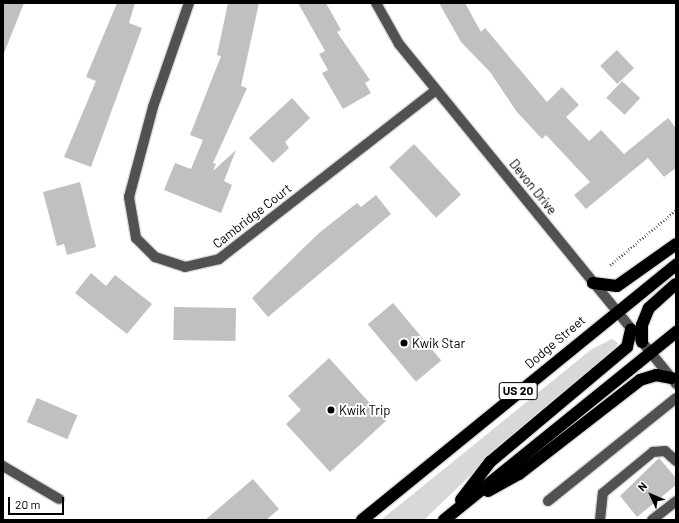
<!DOCTYPE html>
<style>
body{margin:0}
#map{position:relative;width:679px;height:523px;overflow:hidden;background:#fff;font-family:Barlow,sans-serif}
div>[style]{position:absolute}
.green>*{inset:0;background:#d8d8d8}
.building>*{inset:0;background:#c0c0c0;transform-origin:0 0}
.path>*{height:2.5px;margin-top:-1.25px;transform-origin:0;background:repeating-linear-gradient(90deg,#737373 0 1px,transparent 0 3px)}
.roads{filter:drop-shadow(1px 0 #dbdbdb) drop-shadow(-1px 0 #dbdbdb) drop-shadow(0 1px #dbdbdb) drop-shadow(0 -1px #dbdbdb)}
.minor>*{height:10px;margin:-5px;padding:0 5px;transform-origin:5px;border-radius:5px;background:#515151}
.highway>*{height:12px;margin:-6px;padding:0 6px;transform-origin:6px;border-radius:6px;background:#000}
.dots>*{width:11px;height:11px;translate:-50% -50%;box-sizing:border-box;border:2px solid #fff;border-radius:50%}
span{translate:-50% -50%;white-space:nowrap;text-align:center;line-height:1.15;-webkit-text-stroke:4px #fff;paint-order:stroke}
.shield-label span{padding:1px 3px;background:#fff;border:1px solid;border-radius:3px;-webkit-text-stroke-width:0}
.shield-label{font-size:12px;color:#000;font-weight:700}
.street-label{font-size:13px;color:#000}
.poi-label{font-size:13px;color:#000}
.left{translate:0 -50%;text-align:left}
.frame{position:absolute;inset:0;border:4px solid #000;pointer-events:none}
.north{position:absolute;left:631px;top:475px;width:40px;height:40px;-webkit-text-stroke:3px #fff;paint-order:stroke;rotate:314deg;font-size:11px;font-weight:700;line-height:16px;text-align:center;color:#000}
.north::after{content:'';display:block;margin:auto;width:14px;height:18px;background:#000;clip-path:polygon(50% 0,100% 100%,50% 72%,0 100%)}
.scale{position:absolute;left:8px;top:497px;width:56px;height:18px;box-sizing:border-box;border:2px solid #000;border-top:0;padding-left:5px;font-size:12px;line-height:14px;white-space:nowrap;color:#000;-webkit-text-stroke:3px #fff;paint-order:stroke}
</style>
<div id="map">
<div class="green">
<i style="clip-path:polygon(612px 339px,618px 343px,613px 352px,510px 437px,424px 520px,381px 520px,592px 349px)"></i>
</div>
<div class="building">
<i style="clip-path:polygon(3px 3px,24px 3px,4px 53px,3px 53px)"></i>
<i style="clip-path:polygon(117px 3px,135px 3px,129px 23px,142px 28px,91px 167px,64px 157px,96px 81px,86px 77px)"></i>
<i style="clip-path:polygon(228px 3px,259px 3px,241px 86px,247px 88px,213px 163px,216px 164px,213px 171px,236px 150px,224px 181px,232px 185px,221px 213px,164px 190px,175px 163px,191px 169px,203px 140px,190px 135px,221px 56px,217px 55px)"></i>
<i style="clip-path:polygon(298px 3px,326px 3px,341px 30px,337px 32px,370px 80px,365px 83px,371px 93px,343px 109px,322px 73px,328px 70px,319px 54px,325px 51px)"></i>
<i style="clip-path:polygon(439px 3px,465px 3px,481px 32px,485px 28px,547px 102px,562px 87px,579px 105px,566px 117px,589px 141px,601px 130px,624px 154px,668px 118px,676px 128px,676px 168px,664px 177px,648px 158px,586px 209px,574px 195px,590px 182px,546px 135px,542px 139px,517px 112px,490px 72px,461px 42px)"></i>
<i style="left:617px;top:50px;width:25px;height:23px;rotate:47deg"></i>
<i style="left:622px;top:81px;width:25px;height:23px;rotate:43deg"></i>
<i style="clip-path:polygon(292px 98px,310px 118px,285px 142px,289px 148px,273px 163px,249px 138px)"></i>
<i style="left:414px;top:144px;width:69px;height:34px;rotate:47deg"></i>
<i style="clip-path:polygon(80px 182px,96px 247px,67px 255px,64px 244px,57px 246px,43px 192px)"></i>
<i style="clip-path:polygon(376px 195px,391px 214px,268px 317px,252px 298px,319px 233px,357px 203px,361px 207px)"></i>
<i style="clip-path:polygon(91px 273px,106px 286px,115px 275px,152px 304px,127px 334px,75px 293px)"></i>
<i style="left:393px;top:303px;width:75px;height:33px;rotate:50deg"></i>
<i style="left:174px;top:307px;width:62px;height:33px;rotate:1deg"></i>
<i style="clip-path:polygon(329px 358px,386px 421px,330px 472px,286px 424px,301px 410px,288px 396px)"></i>
<i style="left:37px;top:398px;width:44px;height:26px;rotate:23deg"></i>
<i style="clip-path:polygon(659px 458px,676px 478px,676px 485px,637px 517px,620px 496px)"></i>
<i style="clip-path:polygon(253px 479px,279px 509px,266px 520px,205px 520px)"></i>
</div>
<div class="path">
<i style="left:610px;top:265px;width:86px;rotate:-39.8deg"></i>
</div>
<div class="roads">
<div class="minor">
<i style="left:189px;top:3px;width:110px;rotate:109.1deg"></i>
<i style="left:153px;top:107px;width:93px;rotate:104.9deg"></i>
<i style="left:129px;top:197px;width:42px;rotate:80.3deg"></i>
<i style="left:136px;top:238px;width:27px;rotate:45deg"></i>
<i style="left:155px;top:257px;width:32px;rotate:18deg"></i>
<i style="left:185px;top:267px;width:35px;rotate:-13deg"></i>
<i style="left:219px;top:259px;width:275px;rotate:-37.9deg"></i>
<i style="left:376px;top:3px;width:47px;rotate:60.7deg"></i>
<i style="left:399px;top:44px;width:439px;rotate:50.8deg"></i>
<i style="left:3px;top:466px;width:65px;rotate:30.5deg"></i>
<i style="left:548px;top:501px;width:164px;rotate:-38.8deg"></i>
<i style="left:600px;top:520px;width:27px;rotate:-84deg"></i>
<i style="left:603px;top:493px;width:65px;rotate:-39.4deg"></i>
<i style="left:653px;top:452px;width:12px;rotate:-5deg"></i>
<i style="left:665px;top:451px;width:15px;rotate:42deg"></i>
<i style="left:652px;top:520px;width:31px;rotate:-38deg"></i>
</div>
<div class="highway">
<i style="left:593px;top:283px;width:24px;rotate:7deg"></i>
<i style="left:617px;top:286px;width:72px;rotate:-35.4deg"></i>
<i style="left:642px;top:342px;width:17px;rotate:-90deg"></i>
<i style="left:642px;top:325px;width:18px;rotate:-68deg"></i>
<i style="left:649px;top:308px;width:36px;rotate:-42deg"></i>
<i style="left:488px;top:491px;width:35px;rotate:-29deg"></i>
<i style="left:519px;top:474px;width:153px;rotate:-37.8deg"></i>
<i style="left:640px;top:380px;width:17px;rotate:-17deg"></i>
<i style="left:656px;top:375px;width:16px;rotate:11deg"></i>
<i style="left:461px;top:500px;width:48px;rotate:-52.7deg"></i>
<i style="left:490px;top:462px;width:179px;rotate:-40deg"></i>
<i style="left:627px;top:347px;width:18px;rotate:-77deg"></i>
<i style="left:362px;top:520px;width:405px;rotate:-39.1deg"></i>
<i style="left:444px;top:520px;width:299px;rotate:-39deg"></i>
</div>
</div>
<div class="dots">
<i style="left:404px;top:343px;background:#000"></i>
<i style="left:331px;top:410px;background:#000"></i>
</div>
<div class="shield-label">
<span style="left:518px;top:391px">US 20</span>
</div>
<div class="street-label">
<span style="left:533px;top:187px;rotate:51deg">Devon Drive</span>
<span style="left:252px;top:216px;rotate:-38deg">Cambridge Court</span>
<span style="left:555px;top:342px;rotate:-40deg">Dodge Street</span>
</div>
<div class="poi-label">
<span class="left" style="left:412px;top:343px">Kwik Star</span>
<span class="left" style="left:339px;top:410px">Kwik Trip</span>
</div>
<div class="frame"></div>
<div class="north">N</div>
<div class="scale">20 m</div>
</div>
